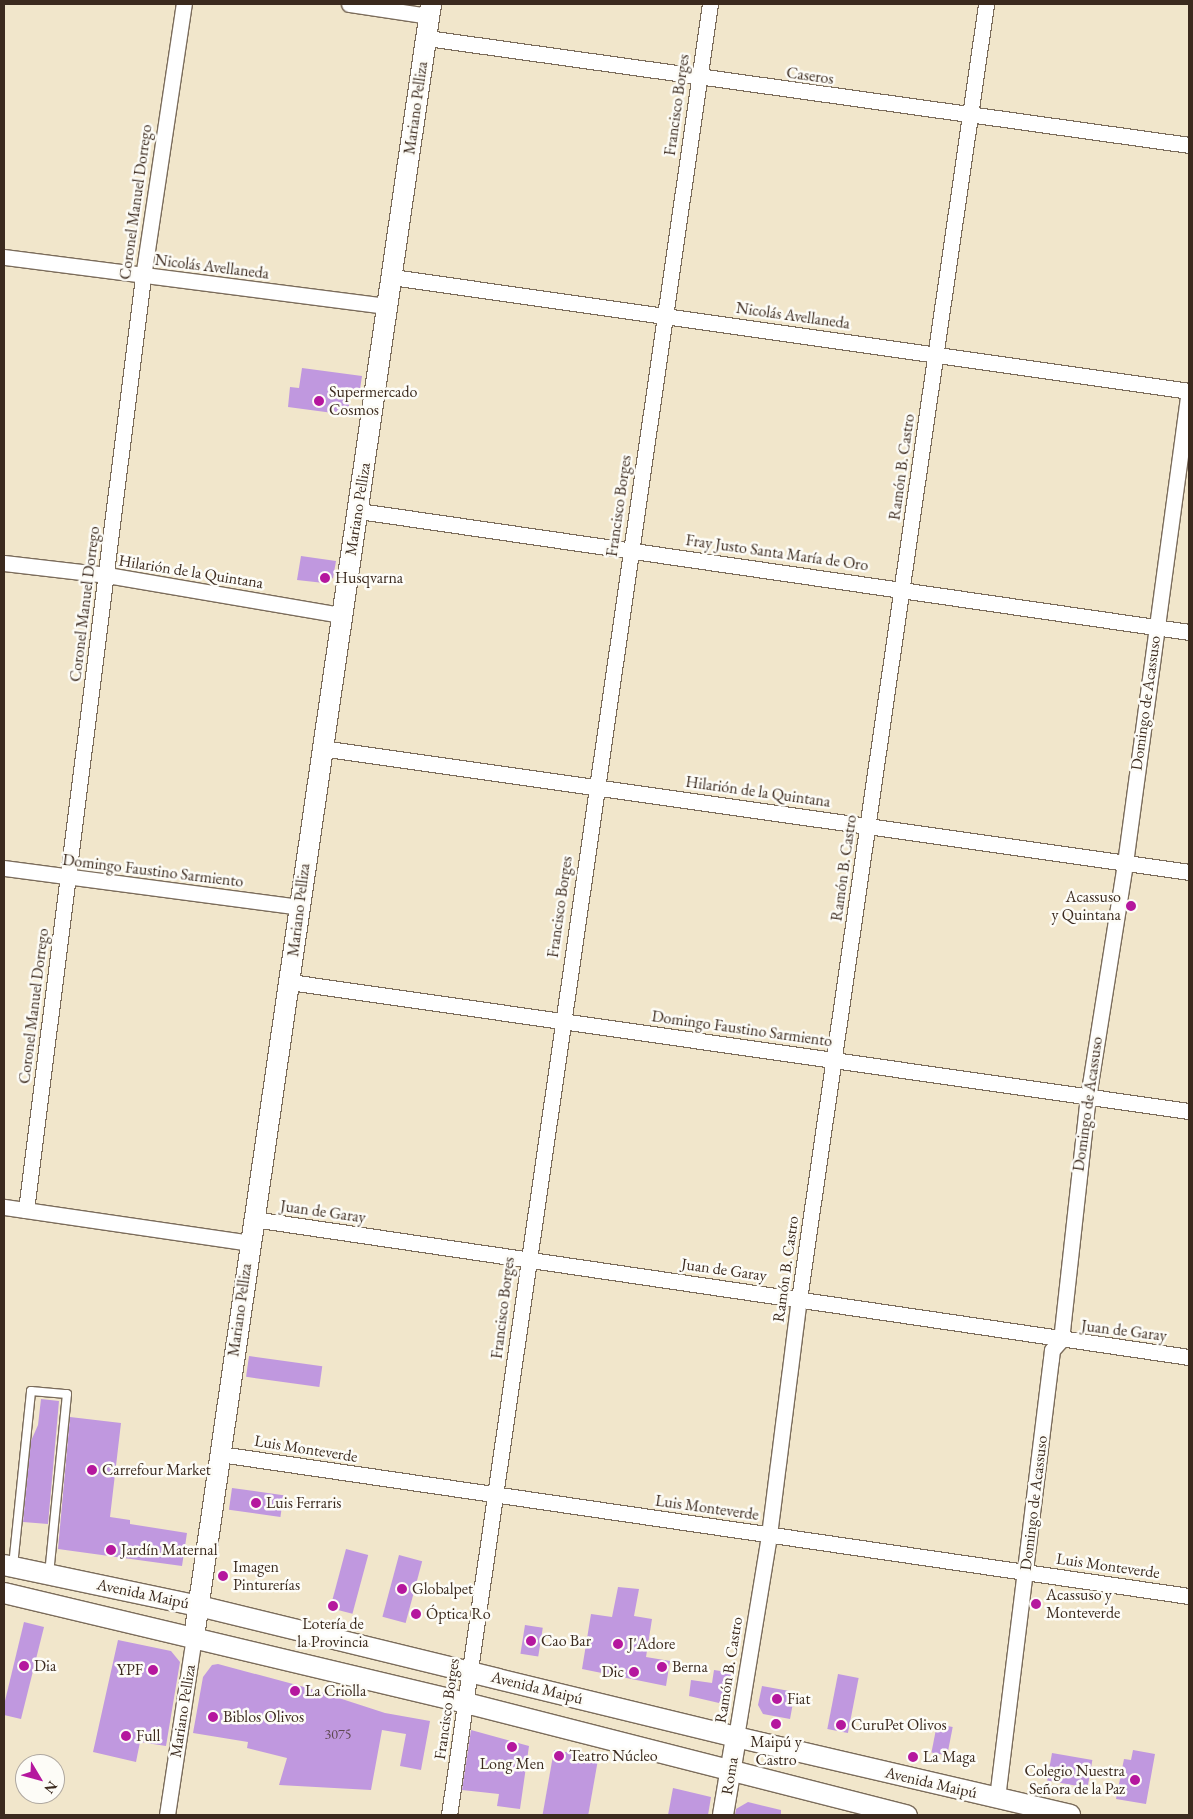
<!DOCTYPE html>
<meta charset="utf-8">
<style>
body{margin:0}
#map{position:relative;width:1193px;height:1819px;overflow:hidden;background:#f1e6cb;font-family:"EB Garamond",serif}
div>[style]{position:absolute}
.building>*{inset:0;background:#c098df;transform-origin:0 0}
.roads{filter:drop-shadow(1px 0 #7b6c5b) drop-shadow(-1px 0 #7b6c5b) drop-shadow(0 1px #7b6c5b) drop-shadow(0 -1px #7b6c5b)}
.lane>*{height:8px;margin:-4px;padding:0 4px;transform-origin:4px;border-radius:4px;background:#fff}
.street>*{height:15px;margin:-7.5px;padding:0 7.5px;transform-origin:7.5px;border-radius:7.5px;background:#fff}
.secondary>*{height:20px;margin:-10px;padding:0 10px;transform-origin:10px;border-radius:10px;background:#fff}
.dots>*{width:14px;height:14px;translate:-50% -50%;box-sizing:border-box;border:2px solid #fdfcf7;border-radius:50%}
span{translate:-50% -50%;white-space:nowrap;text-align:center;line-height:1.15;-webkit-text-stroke:5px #fdfcf7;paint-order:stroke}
.number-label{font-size:14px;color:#5c464e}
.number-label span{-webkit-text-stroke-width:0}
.street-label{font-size:16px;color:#3b2a1e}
.poi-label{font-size:16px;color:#3b2a1e}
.left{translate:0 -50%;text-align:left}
.right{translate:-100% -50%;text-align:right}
.frame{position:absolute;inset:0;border:5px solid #3b2a1e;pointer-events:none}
.north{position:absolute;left:15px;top:1754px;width:50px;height:50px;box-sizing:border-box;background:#fdfcf7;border:1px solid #afa8a0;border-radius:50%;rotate:127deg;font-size:14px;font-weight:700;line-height:20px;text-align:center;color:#3b2a1e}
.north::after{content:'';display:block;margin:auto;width:18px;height:22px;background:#b5179e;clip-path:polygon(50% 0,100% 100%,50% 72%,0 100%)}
</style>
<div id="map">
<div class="building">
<i style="clip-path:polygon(302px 368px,362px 376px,359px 396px,350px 395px,348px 415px,288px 407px,290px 387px,299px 388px)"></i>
<i style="clip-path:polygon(301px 556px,336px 561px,333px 578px,324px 583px,297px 580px)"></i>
<i style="left:249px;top:1356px;width:74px;height:21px;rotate:8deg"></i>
<i style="clip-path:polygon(41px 1399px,59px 1401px,48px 1524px,23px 1522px,31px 1441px,38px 1425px)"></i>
<i style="clip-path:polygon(70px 1417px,121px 1423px,110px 1517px,130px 1520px,130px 1524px,187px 1533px,182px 1566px,58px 1549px)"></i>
<i style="left:232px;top:1488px;width:52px;height:22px;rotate:8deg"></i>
<i style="left:346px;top:1549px;width:23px;height:61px;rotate:15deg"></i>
<i style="left:399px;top:1555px;width:24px;height:64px;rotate:15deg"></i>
<i style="clip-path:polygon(618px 1587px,639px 1589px,634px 1616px,652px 1619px,646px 1657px,670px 1661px,666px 1686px,582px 1669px,591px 1614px,612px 1617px)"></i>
<i style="clip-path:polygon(24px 1622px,44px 1627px,21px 1719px,4px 1715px,4px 1705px)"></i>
<i style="left:525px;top:1625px;width:18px;height:29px;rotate:9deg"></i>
<i style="clip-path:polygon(118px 1640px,171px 1651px,180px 1662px,166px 1746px,140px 1742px,136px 1762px,93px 1752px)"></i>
<i style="clip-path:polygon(218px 1664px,308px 1688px,385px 1713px,430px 1721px,421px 1770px,400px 1766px,406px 1734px,382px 1730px,371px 1790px,279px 1785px,287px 1758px,247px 1748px,248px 1742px,193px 1733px,203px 1677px,212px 1665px)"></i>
<i style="clip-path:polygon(714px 1670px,733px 1673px,728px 1697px,719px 1703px,689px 1696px,691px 1680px,712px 1683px)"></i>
<i style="left:838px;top:1674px;width:21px;height:56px;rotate:11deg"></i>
<i style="clip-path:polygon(762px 1686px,795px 1692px,790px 1719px,763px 1714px,758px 1705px)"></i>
<i style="left:937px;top:1724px;width:16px;height:29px;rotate:11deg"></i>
<i style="clip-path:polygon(471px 1730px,529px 1746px,520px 1809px,497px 1806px,499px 1794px,462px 1790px)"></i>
<i style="left:554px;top:1750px;width:45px;height:66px;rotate:10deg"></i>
<i style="clip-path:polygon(1133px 1750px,1155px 1754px,1146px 1804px,1116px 1799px,1124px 1759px,1131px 1760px)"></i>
<i style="left:1052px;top:1753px;width:41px;height:28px;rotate:10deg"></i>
<i style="clip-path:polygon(673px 1788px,711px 1797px,708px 1815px,668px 1815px)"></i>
<i style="clip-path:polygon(748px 1802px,781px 1810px,781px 1815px,735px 1815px,736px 1809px)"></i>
</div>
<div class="roads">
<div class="lane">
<i style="left:13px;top:1566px;width:176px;rotate:-84.1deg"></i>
<i style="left:31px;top:1391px;width:36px;rotate:5deg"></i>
<i style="left:67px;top:1394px;width:181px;rotate:95.7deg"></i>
</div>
<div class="street">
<i style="left:349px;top:4px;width:81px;rotate:8.5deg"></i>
<i style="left:427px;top:38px;width:769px;rotate:7.99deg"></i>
<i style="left:4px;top:257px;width:386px;rotate:7.3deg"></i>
<i style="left:392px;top:277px;width:805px;rotate:8.14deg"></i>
<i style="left:359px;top:511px;width:839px;rotate:8.29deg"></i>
<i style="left:4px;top:563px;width:104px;rotate:6.6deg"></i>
<i style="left:107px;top:575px;width:238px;rotate:9.7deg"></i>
<i style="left:321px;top:748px;width:877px;rotate:8.13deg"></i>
<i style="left:4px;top:868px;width:298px;rotate:7.5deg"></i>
<i style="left:290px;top:982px;width:908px;rotate:8.17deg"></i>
<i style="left:4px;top:1207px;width:249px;rotate:8.3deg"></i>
<i style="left:26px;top:1210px;width:940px;rotate:-82.85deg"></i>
<i style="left:143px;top:277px;width:276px;rotate:-81.5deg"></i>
<i style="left:253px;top:1219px;width:946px;rotate:8.39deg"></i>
<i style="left:220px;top:1454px;width:979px;rotate:8.34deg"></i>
<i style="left:736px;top:1737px;width:205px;rotate:-80.7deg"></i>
<i style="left:769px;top:1535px;width:238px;rotate:-82.8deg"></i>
<i style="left:799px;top:1299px;width:1308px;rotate:-81.78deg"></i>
<i style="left:997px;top:1798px;width:442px;rotate:-83deg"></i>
<i style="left:1051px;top:1359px;width:9px;rotate:-84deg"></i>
<i style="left:1052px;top:1350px;width:13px;rotate:-48deg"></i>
<i style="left:1061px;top:1340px;width:244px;rotate:-83.7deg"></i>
<i style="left:1088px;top:1097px;width:237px;rotate:-81deg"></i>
<i style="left:1125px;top:863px;width:475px;rotate:-82.3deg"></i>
<i style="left:167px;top:1815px;width:180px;rotate:-81.4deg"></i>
<i style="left:449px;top:1815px;width:1830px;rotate:-81.8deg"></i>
</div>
<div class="secondary">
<i style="left:4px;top:1565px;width:199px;rotate:11.9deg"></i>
<i style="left:199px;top:1606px;width:553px;rotate:13.71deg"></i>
<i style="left:736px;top:1737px;width:343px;rotate:13.1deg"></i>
<i style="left:4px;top:1593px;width:475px;rotate:13.4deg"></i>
<i style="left:466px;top:1703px;width:455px;rotate:14.3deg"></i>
<i style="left:194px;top:1637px;width:1650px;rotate:-81.74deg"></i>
<i style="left:723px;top:1815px;width:79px;rotate:-80.5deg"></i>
</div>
</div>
<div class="dots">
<i style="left:319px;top:401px;background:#b5179e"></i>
<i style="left:325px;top:578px;background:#b5179e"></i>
<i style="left:1131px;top:906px;background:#b5179e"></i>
<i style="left:92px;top:1470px;background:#b5179e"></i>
<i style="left:256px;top:1503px;background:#b5179e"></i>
<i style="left:111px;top:1550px;background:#b5179e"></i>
<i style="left:223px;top:1576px;background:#b5179e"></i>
<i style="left:402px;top:1589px;background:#b5179e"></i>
<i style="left:1036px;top:1604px;background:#b5179e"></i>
<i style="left:333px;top:1606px;background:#b5179e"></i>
<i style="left:416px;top:1614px;background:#b5179e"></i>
<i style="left:531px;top:1641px;background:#b5179e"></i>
<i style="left:618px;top:1644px;background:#b5179e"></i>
<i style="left:24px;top:1666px;background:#b5179e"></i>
<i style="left:662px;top:1667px;background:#b5179e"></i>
<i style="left:153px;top:1670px;background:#b5179e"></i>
<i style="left:634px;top:1672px;background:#b5179e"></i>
<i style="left:295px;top:1691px;background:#b5179e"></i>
<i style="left:777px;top:1699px;background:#b5179e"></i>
<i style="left:213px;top:1717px;background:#b5179e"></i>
<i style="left:776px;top:1724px;background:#b5179e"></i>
<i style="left:841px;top:1725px;background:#b5179e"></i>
<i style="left:126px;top:1736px;background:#b5179e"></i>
<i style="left:512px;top:1747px;background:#b5179e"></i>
<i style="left:559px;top:1756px;background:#b5179e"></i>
<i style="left:913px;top:1757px;background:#b5179e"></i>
<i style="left:1135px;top:1780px;background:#b5179e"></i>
</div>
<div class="number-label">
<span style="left:338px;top:1734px">3075</span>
</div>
<div class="street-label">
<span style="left:810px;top:76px;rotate:8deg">Caseros</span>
<span style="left:677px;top:105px;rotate:-82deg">Francisco Borges</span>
<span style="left:416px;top:108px;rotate:-82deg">Mariano Pelliza</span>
<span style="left:136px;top:202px;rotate:-82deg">Coronel Manuel Dorrego</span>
<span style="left:212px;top:267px;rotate:7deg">Nicolás Avellaneda</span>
<span style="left:793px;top:316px;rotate:8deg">Nicolás Avellaneda</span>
<span style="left:902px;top:467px;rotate:-82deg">Ramón B. Castro</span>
<span style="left:619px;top:506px;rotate:-82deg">Francisco Borges</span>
<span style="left:358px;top:509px;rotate:-81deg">Mariano Pelliza</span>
<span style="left:777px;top:553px;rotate:8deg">Fray Justo Santa María de Oro</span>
<span style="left:191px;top:572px;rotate:9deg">Hilarión de la Quintana</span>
<span style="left:85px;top:604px;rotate:-83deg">Coronel Manuel Dorrego</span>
<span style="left:1146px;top:703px;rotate:-82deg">Domingo de Acassuso</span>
<span style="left:758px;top:792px;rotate:8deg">Hilarión de la Quintana</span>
<span style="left:844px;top:868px;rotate:-82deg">Ramón B. Castro</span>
<span style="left:153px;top:871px;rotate:7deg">Domingo Faustino Sarmiento</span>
<span style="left:560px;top:907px;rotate:-82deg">Francisco Borges</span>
<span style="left:299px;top:910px;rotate:-83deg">Mariano Pelliza</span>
<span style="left:34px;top:1006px;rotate:-83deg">Coronel Manuel Dorrego</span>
<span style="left:742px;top:1029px;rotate:8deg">Domingo Faustino Sarmiento</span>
<span style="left:1088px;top:1104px;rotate:-82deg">Domingo de Acassuso</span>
<span style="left:323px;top:1212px;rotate:8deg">Juan de Garay</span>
<span style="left:786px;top:1269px;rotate:-82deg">Ramón B. Castro</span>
<span style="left:724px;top:1270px;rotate:8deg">Juan de Garay</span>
<span style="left:503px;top:1308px;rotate:-83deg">Francisco Borges</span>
<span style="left:240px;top:1310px;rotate:-82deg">Mariano Pelliza</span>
<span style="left:1124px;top:1331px;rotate:7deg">Juan de Garay</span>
<span style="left:306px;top:1449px;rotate:9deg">Luis Monteverde</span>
<span style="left:1034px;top:1503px;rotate:-83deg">Domingo de Acassuso</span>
<span style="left:707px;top:1508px;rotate:8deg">Luis Monteverde</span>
<span style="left:1108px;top:1566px;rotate:8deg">Luis Monteverde</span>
<span style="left:143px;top:1594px;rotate:12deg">Avenida Maipú</span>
<span style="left:729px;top:1670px;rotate:-81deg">Ramón B. Castro</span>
<span style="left:537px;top:1688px;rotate:14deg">Avenida Maipú</span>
<span style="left:447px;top:1709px;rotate:-82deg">Francisco Borges</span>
<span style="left:183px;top:1711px;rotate:-81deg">Mariano Pelliza</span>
<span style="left:730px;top:1776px;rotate:-81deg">Roma</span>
<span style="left:931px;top:1783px;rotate:13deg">Avenida Maipú</span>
</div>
<div class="poi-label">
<span class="left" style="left:329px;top:401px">Supermercado<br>Cosmos</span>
<span class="left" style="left:335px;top:578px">Husqvarna</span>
<span class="right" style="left:1121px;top:906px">Acassuso<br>y Quintana</span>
<span class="left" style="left:102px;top:1470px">Carrefour Market</span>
<span class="left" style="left:266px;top:1503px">Luis Ferraris</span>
<span class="left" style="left:121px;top:1550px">Jardín Maternal</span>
<span class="left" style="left:233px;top:1576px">Imagen<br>Pinturerías</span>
<span class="left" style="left:412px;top:1589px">Globalpet</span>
<span class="left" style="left:1046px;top:1604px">Acassuso y<br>Monteverde</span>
<span class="left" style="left:426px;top:1614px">Óptica Ro</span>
<span style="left:333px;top:1633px">Lotería de<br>la Provincia</span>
<span class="left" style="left:541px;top:1641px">Cao Bar</span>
<span class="left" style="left:628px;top:1644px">J'Adore</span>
<span class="left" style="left:34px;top:1666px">Dia</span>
<span class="left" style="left:672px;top:1667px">Berna</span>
<span class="right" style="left:143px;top:1670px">YPF</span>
<span class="right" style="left:624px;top:1672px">Dic</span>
<span class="left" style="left:305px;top:1691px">La Criolla</span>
<span class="left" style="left:787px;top:1699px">Fiat</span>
<span class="left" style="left:223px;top:1717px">Biblos Olivos</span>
<span class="left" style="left:851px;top:1725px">CuruPet Olivos</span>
<span class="left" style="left:136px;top:1736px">Full</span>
<span style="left:776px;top:1751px">Maipú y<br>Castro</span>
<span class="left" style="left:569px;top:1756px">Teatro Núcleo</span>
<span class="left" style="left:923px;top:1757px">La Maga</span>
<span style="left:512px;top:1764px">Long Men</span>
<span class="right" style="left:1125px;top:1780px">Colegio Nuestra<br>Señora de la Paz</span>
</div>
<div class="frame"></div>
<div class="north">N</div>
</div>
